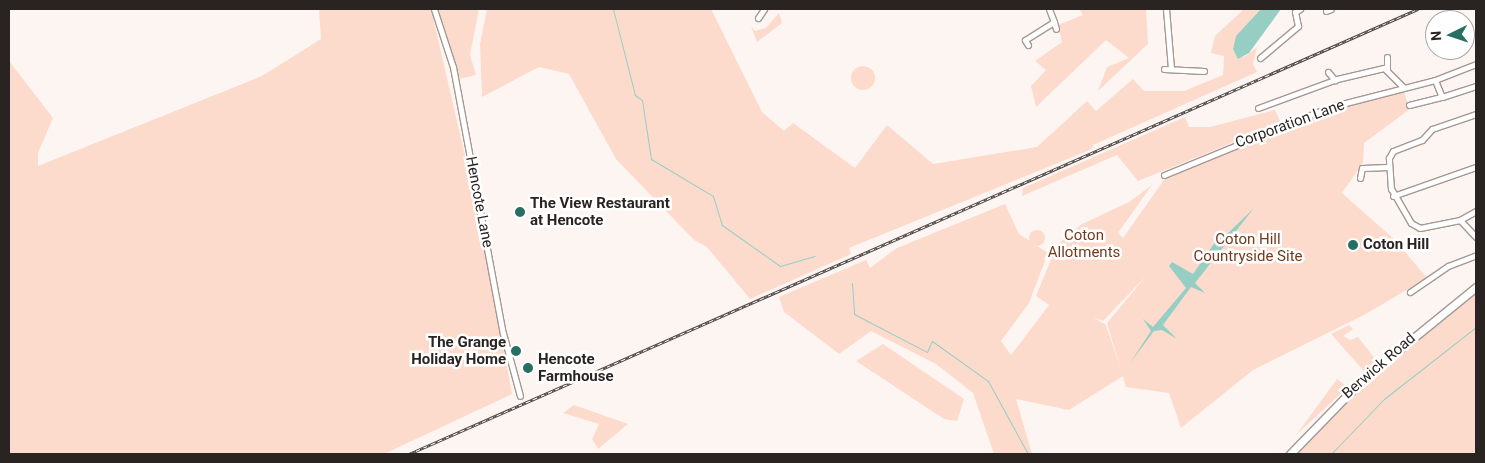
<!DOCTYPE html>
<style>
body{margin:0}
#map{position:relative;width:1485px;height:463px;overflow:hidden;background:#fdf5f2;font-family:Roboto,sans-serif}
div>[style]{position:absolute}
.green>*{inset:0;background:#fcdbcc}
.round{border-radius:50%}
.water>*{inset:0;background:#96cec4}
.stream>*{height:1px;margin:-0.5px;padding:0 0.5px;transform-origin:0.5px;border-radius:0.5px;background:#96cec4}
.roads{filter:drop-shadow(1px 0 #a59893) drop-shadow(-1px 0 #a59893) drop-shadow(0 1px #a59893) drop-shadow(0 -1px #a59893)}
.minor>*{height:5px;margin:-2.5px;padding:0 2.5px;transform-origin:2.5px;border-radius:2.5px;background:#fff}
.secondary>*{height:7px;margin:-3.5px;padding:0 3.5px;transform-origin:3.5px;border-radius:3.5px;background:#fff}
.rail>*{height:3px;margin-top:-1.5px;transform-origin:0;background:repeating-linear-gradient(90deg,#fff 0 4px,#494341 0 8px);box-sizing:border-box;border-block:1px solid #494341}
.dots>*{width:14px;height:14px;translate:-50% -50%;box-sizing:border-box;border:2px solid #fff;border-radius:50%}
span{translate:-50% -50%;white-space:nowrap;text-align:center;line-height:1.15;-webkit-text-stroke:5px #fff;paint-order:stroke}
.street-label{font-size:15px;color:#292422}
.poi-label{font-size:15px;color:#292422;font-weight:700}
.left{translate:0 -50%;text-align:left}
.right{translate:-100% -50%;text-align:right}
.park-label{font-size:15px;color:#733a1d}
.frame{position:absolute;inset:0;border:10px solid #292422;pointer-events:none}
.north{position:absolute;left:1425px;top:10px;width:50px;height:50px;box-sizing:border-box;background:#fff;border:1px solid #a9a7a7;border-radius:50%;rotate:266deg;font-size:14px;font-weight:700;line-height:20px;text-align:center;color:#292422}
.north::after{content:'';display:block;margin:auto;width:18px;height:22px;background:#276e63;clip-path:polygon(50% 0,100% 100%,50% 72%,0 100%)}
</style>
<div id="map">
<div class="green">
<i style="clip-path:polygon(319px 9px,431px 9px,478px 212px,512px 394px,384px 454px,9px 454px,9px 61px,53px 118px,38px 153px,38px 166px,262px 76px,321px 39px)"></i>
<i style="clip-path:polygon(437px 9px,479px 9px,470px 55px,476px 75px,459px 79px)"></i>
<i style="clip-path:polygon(487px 9px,711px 9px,762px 112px,784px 131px,793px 123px,855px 168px,887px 125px,933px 164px,1037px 147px,1087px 101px,1096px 111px,1133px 79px,1144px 91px,1184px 91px,1223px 75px,1224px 56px,1211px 53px,1215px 36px,1244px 9px,1261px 9px,1243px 58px,1257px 47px,1253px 64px,1257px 72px,1093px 145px,1092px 149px,849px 248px,851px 254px,750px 299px,707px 247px,694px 240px,616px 159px,569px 74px,539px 67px,482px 97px,480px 44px)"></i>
<i style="clip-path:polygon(1079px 9px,1146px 9px,1148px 44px,1098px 91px,1107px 67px,1129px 58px,1106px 40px,1036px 107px,1031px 86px,1046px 70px,1035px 61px,1062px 42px,1058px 25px,1083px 15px)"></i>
<i style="clip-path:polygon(779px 13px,782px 23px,757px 42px,751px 26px,755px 31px,766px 28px)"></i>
<i class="round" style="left:851px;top:66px;width:24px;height:24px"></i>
<i style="clip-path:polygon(1403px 90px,1410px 109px,1364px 143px,1363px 163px,1342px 193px,1395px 240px,1427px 278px,1364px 315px,1253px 370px,1181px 428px,1169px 393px,1126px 387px,1107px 323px,1146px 276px,1103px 321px,1093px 317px,1106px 325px,1123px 376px,1069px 410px,1016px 399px,1032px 454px,994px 454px,973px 393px,936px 364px,871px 331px,839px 354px,784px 312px,779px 297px,866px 260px,870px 268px,897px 248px,1005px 204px,1019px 234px,1048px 253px,1029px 303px,1001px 341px,1011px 355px,1049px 305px,1036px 296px,1057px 245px,1082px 224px,1129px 202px,1152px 185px,1118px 233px,1123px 238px,1166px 177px,1330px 109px)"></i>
<i style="clip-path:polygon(1275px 110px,1281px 123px,1138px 181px,1117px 155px,1022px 196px,1023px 188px,1185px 117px,1189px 127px,1210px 127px)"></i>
<i class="round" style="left:1029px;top:230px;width:16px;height:16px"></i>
<i style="clip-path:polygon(1476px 291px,1476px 454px,1292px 454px,1318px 425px,1371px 382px,1432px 323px)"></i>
<i style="clip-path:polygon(1349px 325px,1353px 329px,1343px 336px,1350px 340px,1358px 337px,1376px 360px,1364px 371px,1331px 334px)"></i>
<i style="clip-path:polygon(883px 344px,964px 399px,957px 421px,944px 419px,856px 361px)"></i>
<i style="clip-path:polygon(1337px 379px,1348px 387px,1297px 434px)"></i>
<i style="clip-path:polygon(574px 405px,628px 424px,598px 449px,592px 439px,599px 424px,563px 413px)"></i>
</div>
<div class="water">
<i style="clip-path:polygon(1261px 9px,1281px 9px,1249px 53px,1238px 59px,1233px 49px,1236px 36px)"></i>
<i style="clip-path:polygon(1254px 208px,1195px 283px,1205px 293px,1191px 287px,1163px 325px,1177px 339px,1162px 330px,1154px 331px,1130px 363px,1151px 331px,1143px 319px,1153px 327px,1186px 288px,1169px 266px,1172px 262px,1193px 274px,1220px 235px,1225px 236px)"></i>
</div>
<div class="stream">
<i style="left:613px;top:9px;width:89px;rotate:75.7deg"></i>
<i style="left:635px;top:95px;width:9px;rotate:36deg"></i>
<i style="left:642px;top:100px;width:60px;rotate:81.3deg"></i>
<i style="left:651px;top:159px;width:72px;rotate:30.8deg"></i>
<i style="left:713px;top:196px;width:30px;rotate:73deg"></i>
<i style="left:722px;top:225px;width:71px;rotate:35.3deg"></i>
<i style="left:780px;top:266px;width:36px;rotate:-16deg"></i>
<i style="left:852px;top:283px;width:31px;rotate:86deg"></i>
<i style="left:854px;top:314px;width:82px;rotate:27.5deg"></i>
<i style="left:927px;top:352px;width:12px;rotate:-66deg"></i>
<i style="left:932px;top:341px;width:69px;rotate:35.5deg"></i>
<i style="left:988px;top:381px;width:83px;rotate:61.3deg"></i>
<i style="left:1331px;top:454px;width:76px;rotate:-46.1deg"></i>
<i style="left:1384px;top:399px;width:117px;rotate:-38deg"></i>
</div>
<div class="roads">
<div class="minor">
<i style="left:434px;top:9px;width:61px;rotate:71.9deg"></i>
<i style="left:453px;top:67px;width:271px;rotate:79.4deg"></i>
<i style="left:503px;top:333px;width:65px;rotate:74.9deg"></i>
<i style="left:1166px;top:9px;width:60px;rotate:85.2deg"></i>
<i style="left:1326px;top:11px;width:5px;rotate:-22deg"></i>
<i style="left:758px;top:18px;width:11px;rotate:-56deg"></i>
<i style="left:1054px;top:22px;width:7px;rotate:74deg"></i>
<i style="left:1028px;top:45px;width:6px;rotate:-121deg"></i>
<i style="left:1025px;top:40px;width:34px;rotate:-32deg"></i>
<i style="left:1054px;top:22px;width:14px;rotate:-111deg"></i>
<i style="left:1387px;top:57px;width:12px;rotate:90deg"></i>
<i style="left:1260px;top:58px;width:50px;rotate:-40.1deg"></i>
<i style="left:1298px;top:26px;width:14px;rotate:-102deg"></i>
<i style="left:1295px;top:12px;width:6px;rotate:-31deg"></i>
<i style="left:1164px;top:69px;width:40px;rotate:2.9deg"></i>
<i style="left:1328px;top:72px;width:11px;rotate:49deg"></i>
<i style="left:1435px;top:80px;width:18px;rotate:68deg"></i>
<i style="left:1442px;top:97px;width:36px;rotate:-18deg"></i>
<i style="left:1409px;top:105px;width:32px;rotate:-14deg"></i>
<i style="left:1258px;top:108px;width:84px;rotate:-20.2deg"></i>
<i style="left:1337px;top:79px;width:48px;rotate:-13.2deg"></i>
<i style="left:1384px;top:68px;width:27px;rotate:45deg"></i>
<i style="left:1164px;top:175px;width:179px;rotate:-22.3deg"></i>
<i style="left:1330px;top:107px;width:108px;rotate:-14.4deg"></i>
<i style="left:1435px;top:80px;width:44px;rotate:-21.3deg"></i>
<i style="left:1360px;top:178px;width:10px;rotate:-79deg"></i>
<i style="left:1362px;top:168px;width:26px;rotate:-2deg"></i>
<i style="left:1393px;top:196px;width:88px;rotate:-19.3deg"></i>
<i style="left:1476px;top:211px;width:18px;rotate:151deg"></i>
<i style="left:1460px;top:220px;width:23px;rotate:47deg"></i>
<i style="left:1460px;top:220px;width:41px;rotate:168.7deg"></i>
<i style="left:1420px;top:228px;width:10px;rotate:-151deg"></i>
<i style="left:1411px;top:223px;width:39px;rotate:-120deg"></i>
<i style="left:1391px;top:189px;width:31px;rotate:-94deg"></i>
<i style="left:1389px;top:158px;width:8px;rotate:-60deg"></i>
<i style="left:1393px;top:151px;width:31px;rotate:-21deg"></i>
<i style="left:1422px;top:140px;width:15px;rotate:-48deg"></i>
<i style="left:1432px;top:129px;width:46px;rotate:-18.8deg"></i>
<i style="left:1410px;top:292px;width:46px;rotate:-34.4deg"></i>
<i style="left:1448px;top:266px;width:30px;rotate:-21deg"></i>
</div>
<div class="secondary">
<i style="left:1290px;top:454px;width:106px;rotate:-45.8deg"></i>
<i style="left:1364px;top:378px;width:144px;rotate:-39.1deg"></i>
</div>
</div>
<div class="rail">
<i style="left:409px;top:454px;width:1103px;rotate:-23.8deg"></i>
</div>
<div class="dots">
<i style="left:520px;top:212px;background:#276e63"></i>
<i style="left:1353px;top:245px;background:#276e63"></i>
<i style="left:516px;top:351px;background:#276e63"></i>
<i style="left:528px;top:368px;background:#276e63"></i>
</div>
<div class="street-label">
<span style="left:1290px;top:124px;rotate:-20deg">Corporation Lane</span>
<span style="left:479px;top:202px;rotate:79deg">Hencote Lane</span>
<span style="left:1379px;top:366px;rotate:-41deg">Berwick Road</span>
</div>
<div class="poi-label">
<span class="left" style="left:530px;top:212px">The View Restaurant<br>at Hencote</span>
<span class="left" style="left:1363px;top:245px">Coton Hill</span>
<span class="right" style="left:506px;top:351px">The Grange<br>Holiday Home</span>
<span class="left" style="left:538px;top:368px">Hencote<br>Farmhouse</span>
</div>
<div class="park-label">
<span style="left:1084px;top:244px">Coton<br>Allotments</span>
<span style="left:1248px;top:248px">Coton Hill<br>Countryside Site</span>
</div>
<div class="frame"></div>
<div class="north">N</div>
</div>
